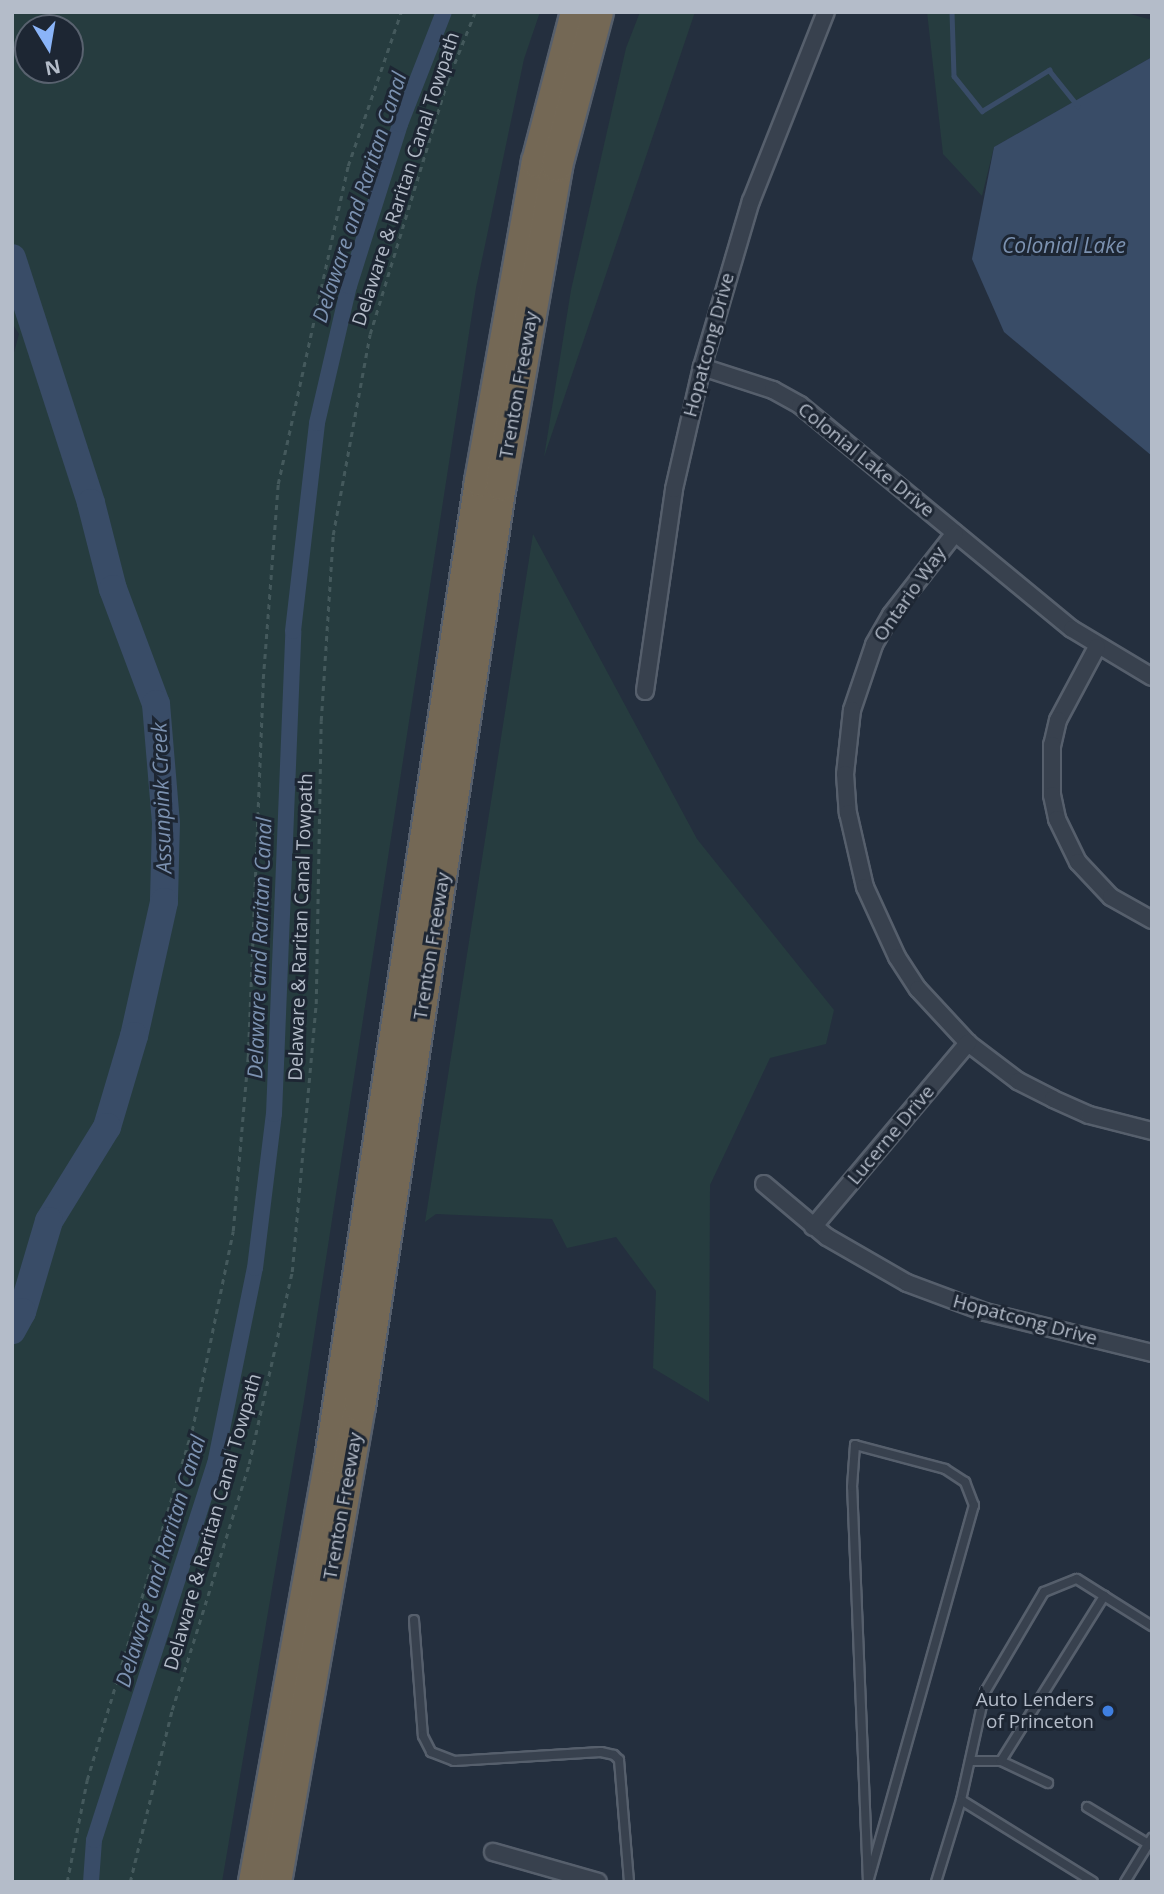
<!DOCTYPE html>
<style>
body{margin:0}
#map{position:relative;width:1164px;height:1894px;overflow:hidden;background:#242f3e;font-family:"Open Sans",sans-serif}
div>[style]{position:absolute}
.green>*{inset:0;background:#263c3f}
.water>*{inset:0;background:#394c67}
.stream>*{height:4.5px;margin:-2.25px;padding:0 2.25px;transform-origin:2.25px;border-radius:2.25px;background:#394c67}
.canal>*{height:16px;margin:-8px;padding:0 8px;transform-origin:8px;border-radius:8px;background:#394c67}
.river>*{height:28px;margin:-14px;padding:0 14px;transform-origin:14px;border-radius:14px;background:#394c67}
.path>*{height:2.5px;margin-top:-1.25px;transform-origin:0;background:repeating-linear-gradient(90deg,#44595c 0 5px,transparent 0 10px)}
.roads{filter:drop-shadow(2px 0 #565f6c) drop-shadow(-2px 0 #565f6c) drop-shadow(0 2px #565f6c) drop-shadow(0 -2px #565f6c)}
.service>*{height:8px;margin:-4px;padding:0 4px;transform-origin:4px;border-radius:4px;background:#38414e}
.minor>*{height:16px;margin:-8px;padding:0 8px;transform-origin:8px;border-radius:8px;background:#38414e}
.motorway>*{height:30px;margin:-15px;padding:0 15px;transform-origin:15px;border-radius:15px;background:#746855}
.dots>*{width:19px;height:19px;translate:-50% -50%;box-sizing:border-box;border:4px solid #1d2633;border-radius:50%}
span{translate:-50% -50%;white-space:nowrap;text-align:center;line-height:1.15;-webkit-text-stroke:6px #1d2633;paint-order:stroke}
.street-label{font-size:19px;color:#b4bcc9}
.poi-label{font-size:19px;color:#b4bcc9}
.right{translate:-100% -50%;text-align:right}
.water-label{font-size:21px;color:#7c92b1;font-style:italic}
.frame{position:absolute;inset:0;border:14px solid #b4bcc9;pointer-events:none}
.north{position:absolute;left:14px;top:14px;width:70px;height:70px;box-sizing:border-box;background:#1d2633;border:2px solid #59626f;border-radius:50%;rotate:169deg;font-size:19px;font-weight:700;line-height:28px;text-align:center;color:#b4bcc9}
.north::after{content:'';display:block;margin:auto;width:24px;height:32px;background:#8ab4f8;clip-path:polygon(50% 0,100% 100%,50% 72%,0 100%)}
</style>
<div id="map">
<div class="green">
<i style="clip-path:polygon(evenodd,12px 12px,540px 12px,524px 59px,476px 288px,304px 1401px,222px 1882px,12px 1882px,12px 360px,19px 334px,12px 323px,12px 12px,28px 28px,70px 28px,70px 70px,28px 70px,28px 28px)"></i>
<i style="clip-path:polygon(640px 12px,695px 12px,544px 457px,571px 290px,626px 48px)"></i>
<i style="clip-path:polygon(927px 12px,1123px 12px,1152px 20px,1152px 57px,994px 147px,982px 196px,943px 154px)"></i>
<i style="clip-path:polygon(533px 534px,697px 839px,834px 1010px,826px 1044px,770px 1058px,710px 1185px,709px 1402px,653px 1368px,656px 1291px,616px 1237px,567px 1248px,552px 1219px,436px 1214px,425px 1222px)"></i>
</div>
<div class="water">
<i style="clip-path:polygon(1152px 57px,1152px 456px,1004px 332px,972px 259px,994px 147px)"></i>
</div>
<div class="stream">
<i style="left:952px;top:12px;width:64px;rotate:88.2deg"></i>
<i style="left:954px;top:76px;width:45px;rotate:51.3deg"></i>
<i style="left:982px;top:111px;width:79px;rotate:-31.5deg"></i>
<i style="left:1049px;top:70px;width:46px;rotate:51.1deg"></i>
</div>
<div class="canal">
<i style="left:91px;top:1882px;width:42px;rotate:-85.9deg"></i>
<i style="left:94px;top:1840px;width:395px;rotate:-72.2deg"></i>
<i style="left:215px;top:1464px;width:200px;rotate:-78.5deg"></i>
<i style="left:255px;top:1268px;width:155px;rotate:-83deg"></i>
<i style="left:274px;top:1114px;width:483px;rotate:-87.7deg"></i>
<i style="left:293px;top:631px;width:209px;rotate:-83.4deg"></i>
<i style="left:317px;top:423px;width:141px;rotate:-76.9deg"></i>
<i style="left:349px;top:286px;width:170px;rotate:-72.5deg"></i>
<i style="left:400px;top:124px;width:120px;rotate:-68.6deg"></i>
</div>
<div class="river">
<i style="left:12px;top:258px;width:257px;rotate:72.1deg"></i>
<i style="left:91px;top:503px;width:89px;rotate:75.7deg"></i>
<i style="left:113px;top:589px;width:123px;rotate:69.5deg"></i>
<i style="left:156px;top:704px;width:119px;rotate:85.2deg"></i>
<i style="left:166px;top:823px;width:79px;rotate:91.5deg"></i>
<i style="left:164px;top:902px;width:137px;rotate:102.6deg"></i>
<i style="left:134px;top:1036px;width:95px;rotate:106.5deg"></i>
<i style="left:107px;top:1127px;width:110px;rotate:121.7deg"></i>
<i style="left:49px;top:1221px;width:95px;rotate:106.5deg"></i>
<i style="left:22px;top:1312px;width:21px;rotate:119deg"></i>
</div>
<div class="path">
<i style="left:67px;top:1882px;width:104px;rotate:-78.9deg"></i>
<i style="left:87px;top:1780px;width:364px;rotate:-73.3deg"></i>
<i style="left:192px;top:1431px;width:204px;rotate:-78.4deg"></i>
<i style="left:233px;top:1231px;width:175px;rotate:-85.1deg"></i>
<i style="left:248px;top:1057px;width:378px;rotate:-87.7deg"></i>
<i style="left:263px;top:679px;width:196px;rotate:-85.6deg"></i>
<i style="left:278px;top:484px;width:326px;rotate:-77.6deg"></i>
<i style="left:348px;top:166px;width:163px;rotate:-71deg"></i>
<i style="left:130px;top:1882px;width:177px;rotate:-76.3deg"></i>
<i style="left:172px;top:1710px;width:258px;rotate:-72.6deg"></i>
<i style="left:249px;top:1464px;width:197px;rotate:-77.4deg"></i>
<i style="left:292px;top:1272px;width:269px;rotate:-84.9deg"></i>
<i style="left:316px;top:1004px;width:283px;rotate:-89deg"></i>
<i style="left:321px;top:721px;width:186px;rotate:-86.3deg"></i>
<i style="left:333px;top:535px;width:204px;rotate:-79.6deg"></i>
<i style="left:370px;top:334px;width:264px;rotate:-73deg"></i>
<i style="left:447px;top:82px;width:75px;rotate:-68.2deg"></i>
</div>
<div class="roads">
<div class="service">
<i style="left:855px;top:1445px;width:93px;rotate:14.9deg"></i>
<i style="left:945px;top:1469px;width:24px;rotate:33deg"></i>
<i style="left:965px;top:1482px;width:25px;rotate:69deg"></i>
<i style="left:974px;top:1505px;width:392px;rotate:105.7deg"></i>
<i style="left:868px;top:1882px;width:395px;rotate:-92.3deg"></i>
<i style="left:852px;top:1487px;width:42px;rotate:-85.9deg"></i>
<i style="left:414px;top:1620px;width:116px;rotate:85.6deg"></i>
<i style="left:423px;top:1736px;width:18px;rotate:63deg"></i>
<i style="left:431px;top:1752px;width:25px;rotate:21deg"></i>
<i style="left:454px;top:1761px;width:147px;rotate:-3.5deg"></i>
<i style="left:601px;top:1752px;width:13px;rotate:13deg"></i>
<i style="left:614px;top:1755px;width:7px;rotate:45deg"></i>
<i style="left:619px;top:1760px;width:122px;rotate:85.3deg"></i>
<i style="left:970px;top:1761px;width:31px"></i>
<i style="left:1001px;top:1761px;width:52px;rotate:25.1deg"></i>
<i style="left:1001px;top:1761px;width:195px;rotate:-58deg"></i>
<i style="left:961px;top:1800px;width:111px;rotate:-77.5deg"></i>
<i style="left:985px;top:1692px;width:116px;rotate:-59.5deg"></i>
<i style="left:1044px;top:1592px;width:35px;rotate:-22deg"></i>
<i style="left:1077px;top:1579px;width:89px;rotate:32.1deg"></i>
<i style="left:1087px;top:1807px;width:71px;rotate:31.2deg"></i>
<i style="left:936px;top:1882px;width:86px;rotate:-73deg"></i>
<i style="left:961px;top:1800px;width:155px;rotate:31.8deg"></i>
<i style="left:1125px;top:1882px;width:52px;rotate:-58.5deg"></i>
</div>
<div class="minor">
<i style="left:702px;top:367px;width:75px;rotate:17.9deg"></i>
<i style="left:773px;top:390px;width:31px;rotate:29deg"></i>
<i style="left:800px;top:405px;width:352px;rotate:39.5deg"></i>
<i style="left:1072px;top:629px;width:93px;rotate:31deg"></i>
<i style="left:955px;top:533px;width:104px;rotate:128deg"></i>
<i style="left:891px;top:615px;width:34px;rotate:120deg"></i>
<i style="left:874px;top:645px;width:69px;rotate:108.7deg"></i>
<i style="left:852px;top:710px;width:64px;rotate:96.2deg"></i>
<i style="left:845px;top:774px;width:39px;rotate:86deg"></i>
<i style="left:848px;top:813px;width:76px;rotate:77.1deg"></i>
<i style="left:865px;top:887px;width:77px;rotate:65.4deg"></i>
<i style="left:897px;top:957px;width:38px;rotate:57deg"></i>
<i style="left:918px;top:989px;width:74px;rotate:47.2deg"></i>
<i style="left:968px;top:1043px;width:63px;rotate:37.2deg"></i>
<i style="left:1018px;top:1081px;width:39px;rotate:27deg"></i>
<i style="left:1053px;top:1099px;width:39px;rotate:24deg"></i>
<i style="left:1089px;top:1115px;width:65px;rotate:14.3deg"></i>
<i style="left:1097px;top:647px;width:83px;rotate:118.1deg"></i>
<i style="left:1058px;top:720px;width:26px;rotate:103deg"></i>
<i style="left:1052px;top:745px;width:50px;rotate:90deg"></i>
<i style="left:1052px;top:795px;width:25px;rotate:78deg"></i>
<i style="left:1057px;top:819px;width:48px;rotate:64deg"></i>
<i style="left:1078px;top:862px;width:48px;rotate:46.7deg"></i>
<i style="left:1111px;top:897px;width:47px;rotate:29.3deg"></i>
<i style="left:645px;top:691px;width:204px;rotate:-81.8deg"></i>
<i style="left:674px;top:489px;width:125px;rotate:-77.1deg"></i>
<i style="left:702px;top:367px;width:173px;rotate:-73.6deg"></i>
<i style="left:751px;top:201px;width:203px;rotate:-68.4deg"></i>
<i style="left:764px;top:1184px;width:82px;rotate:40.1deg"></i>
<i style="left:827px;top:1237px;width:92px;rotate:29.9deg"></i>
<i style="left:907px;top:1283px;width:83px;rotate:20.4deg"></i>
<i style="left:985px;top:1312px;width:172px;rotate:13.8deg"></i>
<i style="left:813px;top:1227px;width:241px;rotate:-49.9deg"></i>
<i style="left:493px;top:1852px;width:109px;rotate:15.9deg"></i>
</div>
<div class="motorway">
<i style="left:254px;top:1882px;width:430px;rotate:-79.8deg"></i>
<i style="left:330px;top:1459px;width:989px;rotate:-81.28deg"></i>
<i style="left:480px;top:481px;width:324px;rotate:-79.9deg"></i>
<i style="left:537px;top:162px;width:155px;rotate:-75.4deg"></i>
<i style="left:276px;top:1882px;width:482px;rotate:-80deg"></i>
<i style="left:360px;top:1407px;width:933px;rotate:-81.31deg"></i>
<i style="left:501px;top:485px;width:324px;rotate:-80deg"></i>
<i style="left:557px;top:166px;width:159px;rotate:-75.1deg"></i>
</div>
</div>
<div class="dots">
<i style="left:1108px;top:1711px;background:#3f7fe0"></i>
</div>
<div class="street-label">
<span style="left:406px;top:179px;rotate:-72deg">Delaware &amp; Raritan Canal Towpath</span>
<span style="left:709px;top:345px;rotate:-75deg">Hopatcong Drive</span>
<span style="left:519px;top:385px;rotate:-80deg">Trenton Freeway</span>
<span style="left:866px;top:460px;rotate:39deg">Colonial Lake Drive</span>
<span style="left:910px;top:594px;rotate:-55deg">Ontario Way</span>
<span style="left:301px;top:927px;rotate:-88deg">Delaware &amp; Raritan Canal Towpath</span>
<span style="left:432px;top:946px;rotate:-81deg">Trenton Freeway</span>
<span style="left:891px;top:1135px;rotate:-50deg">Lucerne Drive</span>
<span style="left:1025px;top:1320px;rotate:15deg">Hopatcong Drive</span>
<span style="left:343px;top:1506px;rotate:-80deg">Trenton Freeway</span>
<span style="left:213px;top:1522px;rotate:-74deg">Delaware &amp; Raritan Canal Towpath</span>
</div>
<div class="poi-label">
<span class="right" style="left:1094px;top:1711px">Auto Lenders<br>of Princeton</span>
</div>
<div class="water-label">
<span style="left:359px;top:197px;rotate:-72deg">Delaware and Raritan Canal</span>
<span style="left:1064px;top:245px">Colonial Lake</span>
<span style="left:161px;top:798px;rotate:-92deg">Assunpink Creek</span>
<span style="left:259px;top:948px;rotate:-88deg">Delaware and Raritan Canal</span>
<span style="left:160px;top:1561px;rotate:-73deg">Delaware and Raritan Canal</span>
</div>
<div class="frame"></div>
<div class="north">N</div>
</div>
